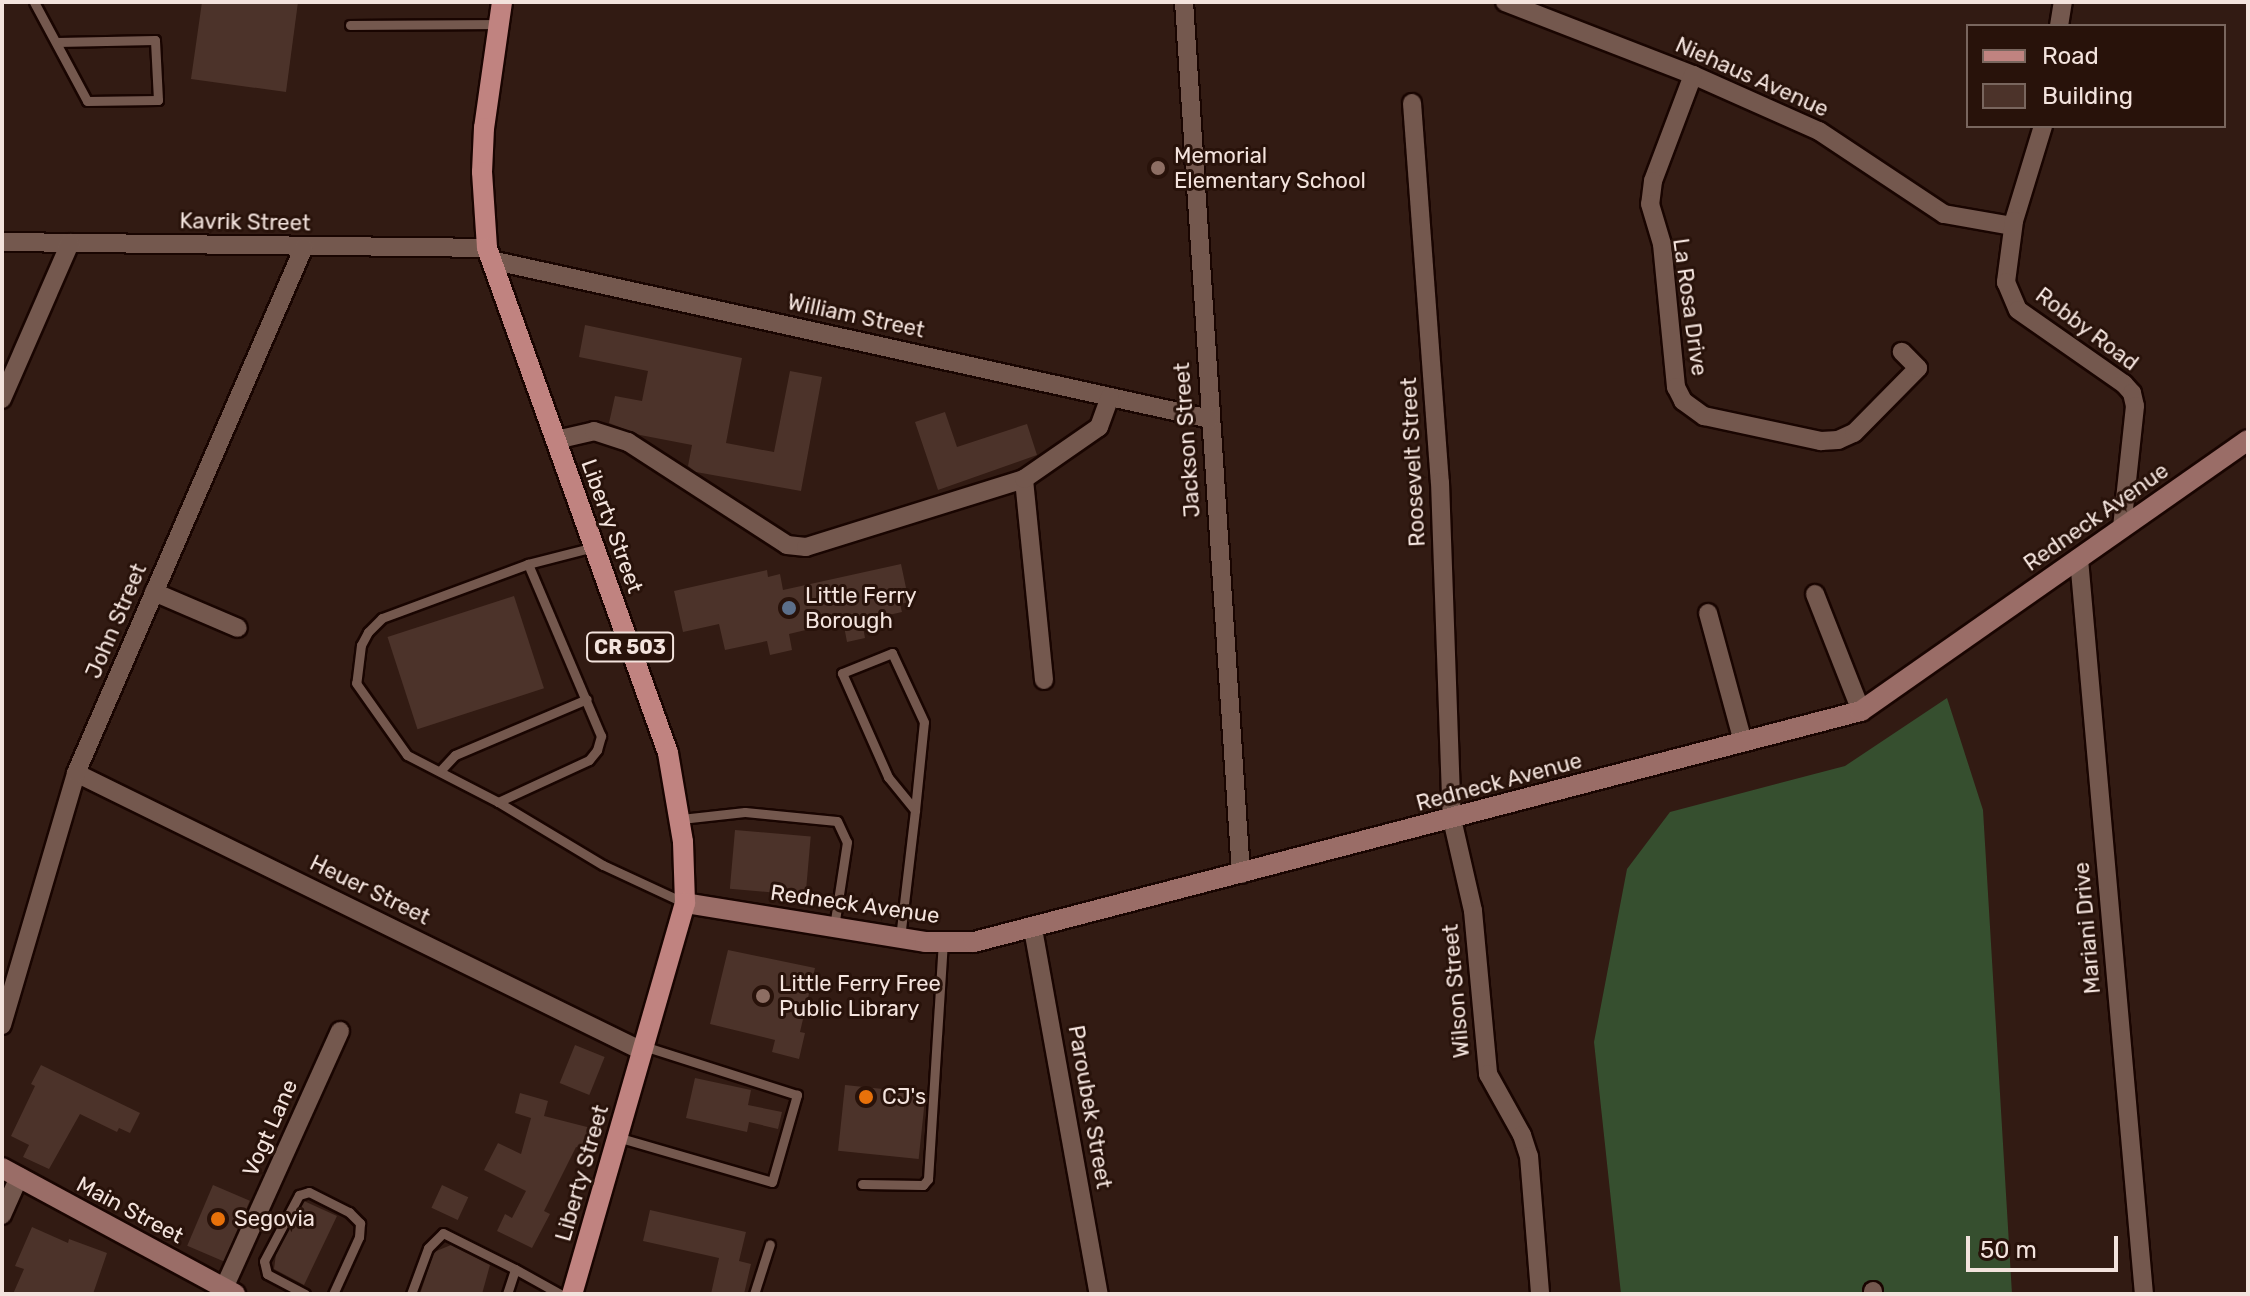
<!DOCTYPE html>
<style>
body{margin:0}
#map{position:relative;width:2250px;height:1296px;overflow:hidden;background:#321b13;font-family:Rubik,sans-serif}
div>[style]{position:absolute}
.forest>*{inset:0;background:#364f2f}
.building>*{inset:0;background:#4c332a;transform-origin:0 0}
.roads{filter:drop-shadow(2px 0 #190501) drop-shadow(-2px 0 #190501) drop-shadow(0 2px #190501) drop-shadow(0 -2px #190501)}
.lane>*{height:9px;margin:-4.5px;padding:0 4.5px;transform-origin:4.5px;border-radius:4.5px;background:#74584e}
.street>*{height:18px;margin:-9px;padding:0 9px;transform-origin:9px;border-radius:9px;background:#74584e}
.secondary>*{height:20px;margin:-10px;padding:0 10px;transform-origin:10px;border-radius:10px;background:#9a6d67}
.primary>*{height:20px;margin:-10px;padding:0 10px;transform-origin:10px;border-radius:10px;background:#c08380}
.dots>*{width:22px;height:22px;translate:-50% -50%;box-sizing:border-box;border:4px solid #28120a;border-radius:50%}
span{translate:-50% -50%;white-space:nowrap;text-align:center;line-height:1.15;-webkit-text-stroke:6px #28120a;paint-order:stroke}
.shield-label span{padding:2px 6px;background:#28120a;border:2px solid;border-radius:6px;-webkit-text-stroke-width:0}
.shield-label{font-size:20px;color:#f3e3dd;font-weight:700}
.street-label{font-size:22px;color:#f3e3dd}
.poi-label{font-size:22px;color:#f3e3dd}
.left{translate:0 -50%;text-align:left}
.frame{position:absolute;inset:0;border:4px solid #f3e3dd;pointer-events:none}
.legend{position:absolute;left:1966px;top:24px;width:260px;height:104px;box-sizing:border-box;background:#28120a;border:2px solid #79665e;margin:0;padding:10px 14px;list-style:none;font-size:24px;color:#f3e3dd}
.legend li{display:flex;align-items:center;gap:16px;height:40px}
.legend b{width:40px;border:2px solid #79665e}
.scale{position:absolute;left:1966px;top:1236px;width:152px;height:36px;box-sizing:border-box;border:4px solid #f3e3dd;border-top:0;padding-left:10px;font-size:24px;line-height:28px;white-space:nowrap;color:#f3e3dd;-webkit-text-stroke:6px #28120a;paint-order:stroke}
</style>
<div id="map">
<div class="forest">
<i style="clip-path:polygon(1947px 698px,1983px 810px,2012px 1294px,1621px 1294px,1594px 1042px,1627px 869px,1670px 812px,1845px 766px)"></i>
</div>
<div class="building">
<i style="clip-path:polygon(202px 2px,298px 2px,286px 92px,191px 79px)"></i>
<i style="clip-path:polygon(585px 325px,742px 358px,726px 443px,774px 452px,790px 371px,822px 377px,801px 491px,696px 472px,688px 466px,692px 445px,640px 435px,609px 423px,615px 396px,642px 401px,648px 371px,579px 357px)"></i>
<i style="clip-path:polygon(945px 412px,957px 447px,1027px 424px,1037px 455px,938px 490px,915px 422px)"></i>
<i style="clip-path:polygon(901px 564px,909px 602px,900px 604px,902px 612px,862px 621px,865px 638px,847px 642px,843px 621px,789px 634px,792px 650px,770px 655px,767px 641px,725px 650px,719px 624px,683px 632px,674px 591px,767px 570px,768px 577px,780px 574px,783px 590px)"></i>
<i style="left:514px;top:596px;width:97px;height:133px;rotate:72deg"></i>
<i style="left:735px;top:830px;width:76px;height:59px;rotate:5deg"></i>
<i style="clip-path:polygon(728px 950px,815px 968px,800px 1032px,805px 1033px,799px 1059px,772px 1052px,775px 1040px,710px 1024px)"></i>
<i style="left:575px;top:1045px;width:32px;height:41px;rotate:22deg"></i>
<i style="clip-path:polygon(41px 1065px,140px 1113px,130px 1133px,119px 1128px,117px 1132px,80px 1114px,49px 1169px,23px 1157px,29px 1145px,11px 1136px,35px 1086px,31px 1084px)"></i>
<i style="clip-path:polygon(695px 1078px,751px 1090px,748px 1105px,782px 1112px,778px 1129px,749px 1122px,747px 1132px,686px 1118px)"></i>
<i style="left:845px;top:1085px;width:81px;height:66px;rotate:6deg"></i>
<i style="clip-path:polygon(520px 1093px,548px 1101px,544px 1116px,591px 1128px,585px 1150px,576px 1147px,544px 1211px,550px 1214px,532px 1248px,497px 1231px,505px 1214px,512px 1218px,526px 1191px,484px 1170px,498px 1143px,521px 1154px,531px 1118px,515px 1113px)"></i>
<i style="left:213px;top:1185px;width:40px;height:66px;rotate:23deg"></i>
<i style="left:442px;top:1185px;width:29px;height:25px;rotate:25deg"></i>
<i style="clip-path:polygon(304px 1201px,337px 1216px,304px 1285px,274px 1269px,276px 1254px)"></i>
<i style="clip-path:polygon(650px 1210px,746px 1232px,739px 1261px,751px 1264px,744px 1294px,711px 1294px,719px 1258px,643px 1241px)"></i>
<i style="clip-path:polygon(32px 1227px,68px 1243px,69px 1239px,107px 1253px,93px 1294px,13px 1294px,24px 1269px,15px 1266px)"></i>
<i style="clip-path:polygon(451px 1245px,490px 1265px,482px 1294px,420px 1294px,434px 1252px)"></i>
</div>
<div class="roads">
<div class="lane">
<i style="left:34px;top:2px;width:112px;rotate:61.8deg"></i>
<i style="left:87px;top:101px;width:71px;rotate:-0.8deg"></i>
<i style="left:158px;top:100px;width:60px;rotate:-92.9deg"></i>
<i style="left:155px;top:40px;width:98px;rotate:178.8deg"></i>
<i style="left:350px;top:25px;width:149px;rotate:-0.4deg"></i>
<i style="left:594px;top:547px;width:68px;rotate:165.6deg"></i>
<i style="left:528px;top:564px;width:156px;rotate:159.7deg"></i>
<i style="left:382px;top:618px;width:20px;rotate:135deg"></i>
<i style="left:368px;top:632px;width:15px;rotate:118deg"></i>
<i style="left:361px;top:645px;width:38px;rotate:97deg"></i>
<i style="left:356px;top:683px;width:88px;rotate:54.7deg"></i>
<i style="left:407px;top:755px;width:102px;rotate:27.3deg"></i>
<i style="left:498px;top:802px;width:122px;rotate:31deg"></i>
<i style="left:603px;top:865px;width:90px;rotate:24.9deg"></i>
<i style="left:440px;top:771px;width:22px;rotate:-47deg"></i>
<i style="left:455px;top:755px;width:143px;rotate:-23deg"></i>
<i style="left:498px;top:802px;width:100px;rotate:-24.8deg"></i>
<i style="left:589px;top:760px;width:13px;rotate:-51deg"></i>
<i style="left:597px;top:750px;width:15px;rotate:-74deg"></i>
<i style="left:601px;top:736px;width:187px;rotate:-113deg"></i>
<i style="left:681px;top:819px;width:64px;rotate:-6.2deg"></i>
<i style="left:745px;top:812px;width:92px;rotate:5.6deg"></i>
<i style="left:837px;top:821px;width:23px;rotate:65deg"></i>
<i style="left:847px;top:842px;width:86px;rotate:98.7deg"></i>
<i style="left:900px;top:938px;width:129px;rotate:-83.3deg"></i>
<i style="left:915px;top:810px;width:88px;rotate:-84.2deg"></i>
<i style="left:924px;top:722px;width:76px;rotate:-114.9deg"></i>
<i style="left:892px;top:653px;width:54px;rotate:158.2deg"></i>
<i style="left:842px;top:673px;width:114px;rotate:66.1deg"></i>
<i style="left:888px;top:777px;width:43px;rotate:50.7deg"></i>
<i style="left:617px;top:1137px;width:161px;rotate:16.2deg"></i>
<i style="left:772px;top:1182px;width:91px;rotate:-74deg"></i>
<i style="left:797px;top:1095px;width:162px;rotate:-162.3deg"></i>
<i style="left:862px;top:1184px;width:61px;rotate:0.9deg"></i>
<i style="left:923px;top:1185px;width:8px;rotate:-50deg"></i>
<i style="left:928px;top:1179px;width:237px;rotate:-86.4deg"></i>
<i style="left:305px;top:1294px;width:43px;rotate:-152.2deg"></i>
<i style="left:267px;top:1274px;width:13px;rotate:-103deg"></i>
<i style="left:264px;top:1261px;width:75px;rotate:-62.1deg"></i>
<i style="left:299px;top:1195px;width:10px;rotate:-17deg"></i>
<i style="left:309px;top:1192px;width:45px;rotate:26.6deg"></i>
<i style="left:349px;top:1212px;width:16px;rotate:45deg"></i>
<i style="left:360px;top:1223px;width:14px;rotate:94deg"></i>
<i style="left:359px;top:1237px;width:63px;rotate:114.5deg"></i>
<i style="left:411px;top:1294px;width:49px;rotate:-69.7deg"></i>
<i style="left:428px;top:1248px;width:21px;rotate:-45deg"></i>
<i style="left:443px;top:1233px;width:80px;rotate:26.6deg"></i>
<i style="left:507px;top:1294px;width:26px;rotate:-72deg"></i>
<i style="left:515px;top:1269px;width:51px;rotate:29.1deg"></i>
<i style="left:754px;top:1294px;width:52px;rotate:-72.3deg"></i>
</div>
<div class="street">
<i style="left:1184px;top:2px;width:874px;rotate:86.26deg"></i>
<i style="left:1505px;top:2px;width:202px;rotate:21.2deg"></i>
<i style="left:1693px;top:75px;width:138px;rotate:24deg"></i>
<i style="left:1819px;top:131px;width:150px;rotate:33.6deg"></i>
<i style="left:1944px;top:214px;width:70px;rotate:9.9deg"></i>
<i style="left:2059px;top:26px;width:24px;rotate:-81deg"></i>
<i style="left:1693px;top:75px;width:113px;rotate:110.7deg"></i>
<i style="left:1653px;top:181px;width:23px;rotate:97deg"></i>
<i style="left:1650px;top:204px;width:42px;rotate:73.3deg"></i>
<i style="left:1662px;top:244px;width:144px;rotate:84.4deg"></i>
<i style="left:1676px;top:387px;width:16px;rotate:63deg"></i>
<i style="left:1683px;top:401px;width:26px;rotate:36deg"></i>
<i style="left:1704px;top:416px;width:120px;rotate:12.1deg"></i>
<i style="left:1821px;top:441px;width:17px;rotate:-3deg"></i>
<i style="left:1838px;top:440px;width:17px;rotate:-24deg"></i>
<i style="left:1854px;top:433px;width:91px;rotate:-45.4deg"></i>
<i style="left:1918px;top:368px;width:23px;rotate:-135deg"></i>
<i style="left:1412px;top:103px;width:380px;rotate:85.8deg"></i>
<i style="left:1440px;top:482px;width:337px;rotate:88deg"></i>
<i style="left:1452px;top:819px;width:94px;rotate:77.1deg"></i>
<i style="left:1473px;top:911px;width:164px;rotate:84.7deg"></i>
<i style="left:1488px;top:1074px;width:70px;rotate:60.9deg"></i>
<i style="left:1522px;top:1135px;width:22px;rotate:72deg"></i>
<i style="left:1529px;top:1156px;width:138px;rotate:85.4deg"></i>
<i style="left:2043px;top:126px;width:99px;rotate:107deg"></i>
<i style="left:2014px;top:221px;width:62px;rotate:97.5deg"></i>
<i style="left:2006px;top:282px;width:30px;rotate:67deg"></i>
<i style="left:2018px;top:310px;width:129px;rotate:34.9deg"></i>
<i style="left:2124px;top:384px;width:12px;rotate:48deg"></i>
<i style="left:2132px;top:393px;width:13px;rotate:77deg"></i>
<i style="left:2135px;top:406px;width:123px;rotate:96.1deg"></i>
<i style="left:2px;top:242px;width:485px;rotate:0.7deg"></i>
<i style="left:491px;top:260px;width:736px;rotate:12.47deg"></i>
<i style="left:2px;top:399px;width:170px;rotate:-66.4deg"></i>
<i style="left:556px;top:440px;width:39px;rotate:-13deg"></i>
<i style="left:594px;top:431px;width:36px;rotate:18deg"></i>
<i style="left:628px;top:442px;width:189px;rotate:32.9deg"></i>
<i style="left:787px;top:545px;width:19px;rotate:6deg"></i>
<i style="left:806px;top:547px;width:228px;rotate:-17.3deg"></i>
<i style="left:2079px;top:559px;width:738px;rotate:84.95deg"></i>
<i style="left:154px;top:592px;width:91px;rotate:23.2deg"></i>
<i style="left:1815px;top:594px;width:126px;rotate:68.5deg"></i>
<i style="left:1708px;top:613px;width:134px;rotate:74.8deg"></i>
<i style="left:1044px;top:680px;width:202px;rotate:-95.7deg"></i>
<i style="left:1024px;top:479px;width:91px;rotate:-34.7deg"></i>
<i style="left:1099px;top:427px;width:32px;rotate:-70deg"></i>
<i style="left:76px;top:773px;width:631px;rotate:26.16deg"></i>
<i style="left:1033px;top:929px;width:371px;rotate:79.8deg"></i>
<i style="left:2px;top:1025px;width:263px;rotate:-73.6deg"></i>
<i style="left:76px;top:773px;width:573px;rotate:-66.57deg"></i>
<i style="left:2px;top:1215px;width:42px;rotate:-65.9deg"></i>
<i style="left:224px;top:1288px;width:282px;rotate:-65.7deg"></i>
<i style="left:1873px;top:1291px;width:3px;rotate:90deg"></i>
</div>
<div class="secondary">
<i style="left:685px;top:903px;width:243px;rotate:9.2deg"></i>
<i style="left:925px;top:942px;width:49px"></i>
<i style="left:974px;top:942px;width:917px;rotate:-14.6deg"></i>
<i style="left:1861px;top:711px;width:472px;rotate:-35deg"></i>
<i style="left:2px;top:1168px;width:265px;rotate:28.4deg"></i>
</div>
<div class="primary">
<i style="left:502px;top:2px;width:127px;rotate:98.1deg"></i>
<i style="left:484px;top:128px;width:44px;rotate:92.6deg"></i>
<i style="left:482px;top:172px;width:76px;rotate:86.2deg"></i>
<i style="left:487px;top:248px;width:536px;rotate:70.28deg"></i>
<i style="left:668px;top:753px;width:90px;rotate:80.4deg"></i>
<i style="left:683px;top:842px;width:61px;rotate:88.1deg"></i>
<i style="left:685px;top:903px;width:407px;rotate:106.1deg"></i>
</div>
</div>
<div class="dots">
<i style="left:1158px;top:168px;background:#8d6e63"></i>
<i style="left:789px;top:608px;background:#5c6f8a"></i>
<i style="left:763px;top:996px;background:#8d6e63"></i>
<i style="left:866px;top:1097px;background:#e8710a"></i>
<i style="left:218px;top:1219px;background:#e8710a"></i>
</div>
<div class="shield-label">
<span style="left:630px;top:647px">CR 503</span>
</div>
<div class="street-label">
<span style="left:1752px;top:77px;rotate:24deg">Niehaus Avenue</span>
<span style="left:245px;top:222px;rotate:1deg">Kavrik Street</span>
<span style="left:1690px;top:307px;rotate:82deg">La Rosa Drive</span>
<span style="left:856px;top:316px;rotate:12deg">William Street</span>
<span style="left:2087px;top:329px;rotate:37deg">Robby Road</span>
<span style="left:1187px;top:440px;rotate:-94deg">Jackson Street</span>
<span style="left:1413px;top:462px;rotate:-93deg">Roosevelt Street</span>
<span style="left:2096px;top:517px;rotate:-35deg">Redneck Avenue</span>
<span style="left:612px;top:526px;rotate:70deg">Liberty Street</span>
<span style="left:116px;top:621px;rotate:-67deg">John Street</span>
<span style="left:1499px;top:782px;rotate:-15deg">Redneck Avenue</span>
<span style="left:370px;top:890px;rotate:26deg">Heuer Street</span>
<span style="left:855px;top:904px;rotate:8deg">Redneck Avenue</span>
<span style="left:2087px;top:928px;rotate:-95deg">Mariani Drive</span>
<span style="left:1456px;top:991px;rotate:-95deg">Wilson Street</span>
<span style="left:1090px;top:1107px;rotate:80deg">Paroubek Street</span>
<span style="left:270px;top:1128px;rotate:-66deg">Vogt Lane</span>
<span style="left:582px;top:1173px;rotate:-74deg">Liberty Street</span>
<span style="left:130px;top:1210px;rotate:28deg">Main Street</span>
</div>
<div class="poi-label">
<span class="left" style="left:1174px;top:168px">Memorial<br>Elementary School</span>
<span class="left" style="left:805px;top:608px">Little Ferry<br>Borough</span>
<span class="left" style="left:779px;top:996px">Little Ferry Free<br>Public Library</span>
<span class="left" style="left:882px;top:1097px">CJ's</span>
<span class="left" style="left:234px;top:1219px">Segovia</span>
</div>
<div class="frame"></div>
<ul class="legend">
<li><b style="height:10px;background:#c08380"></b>Road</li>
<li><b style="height:22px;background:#4c332a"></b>Building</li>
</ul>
<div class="scale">50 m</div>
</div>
